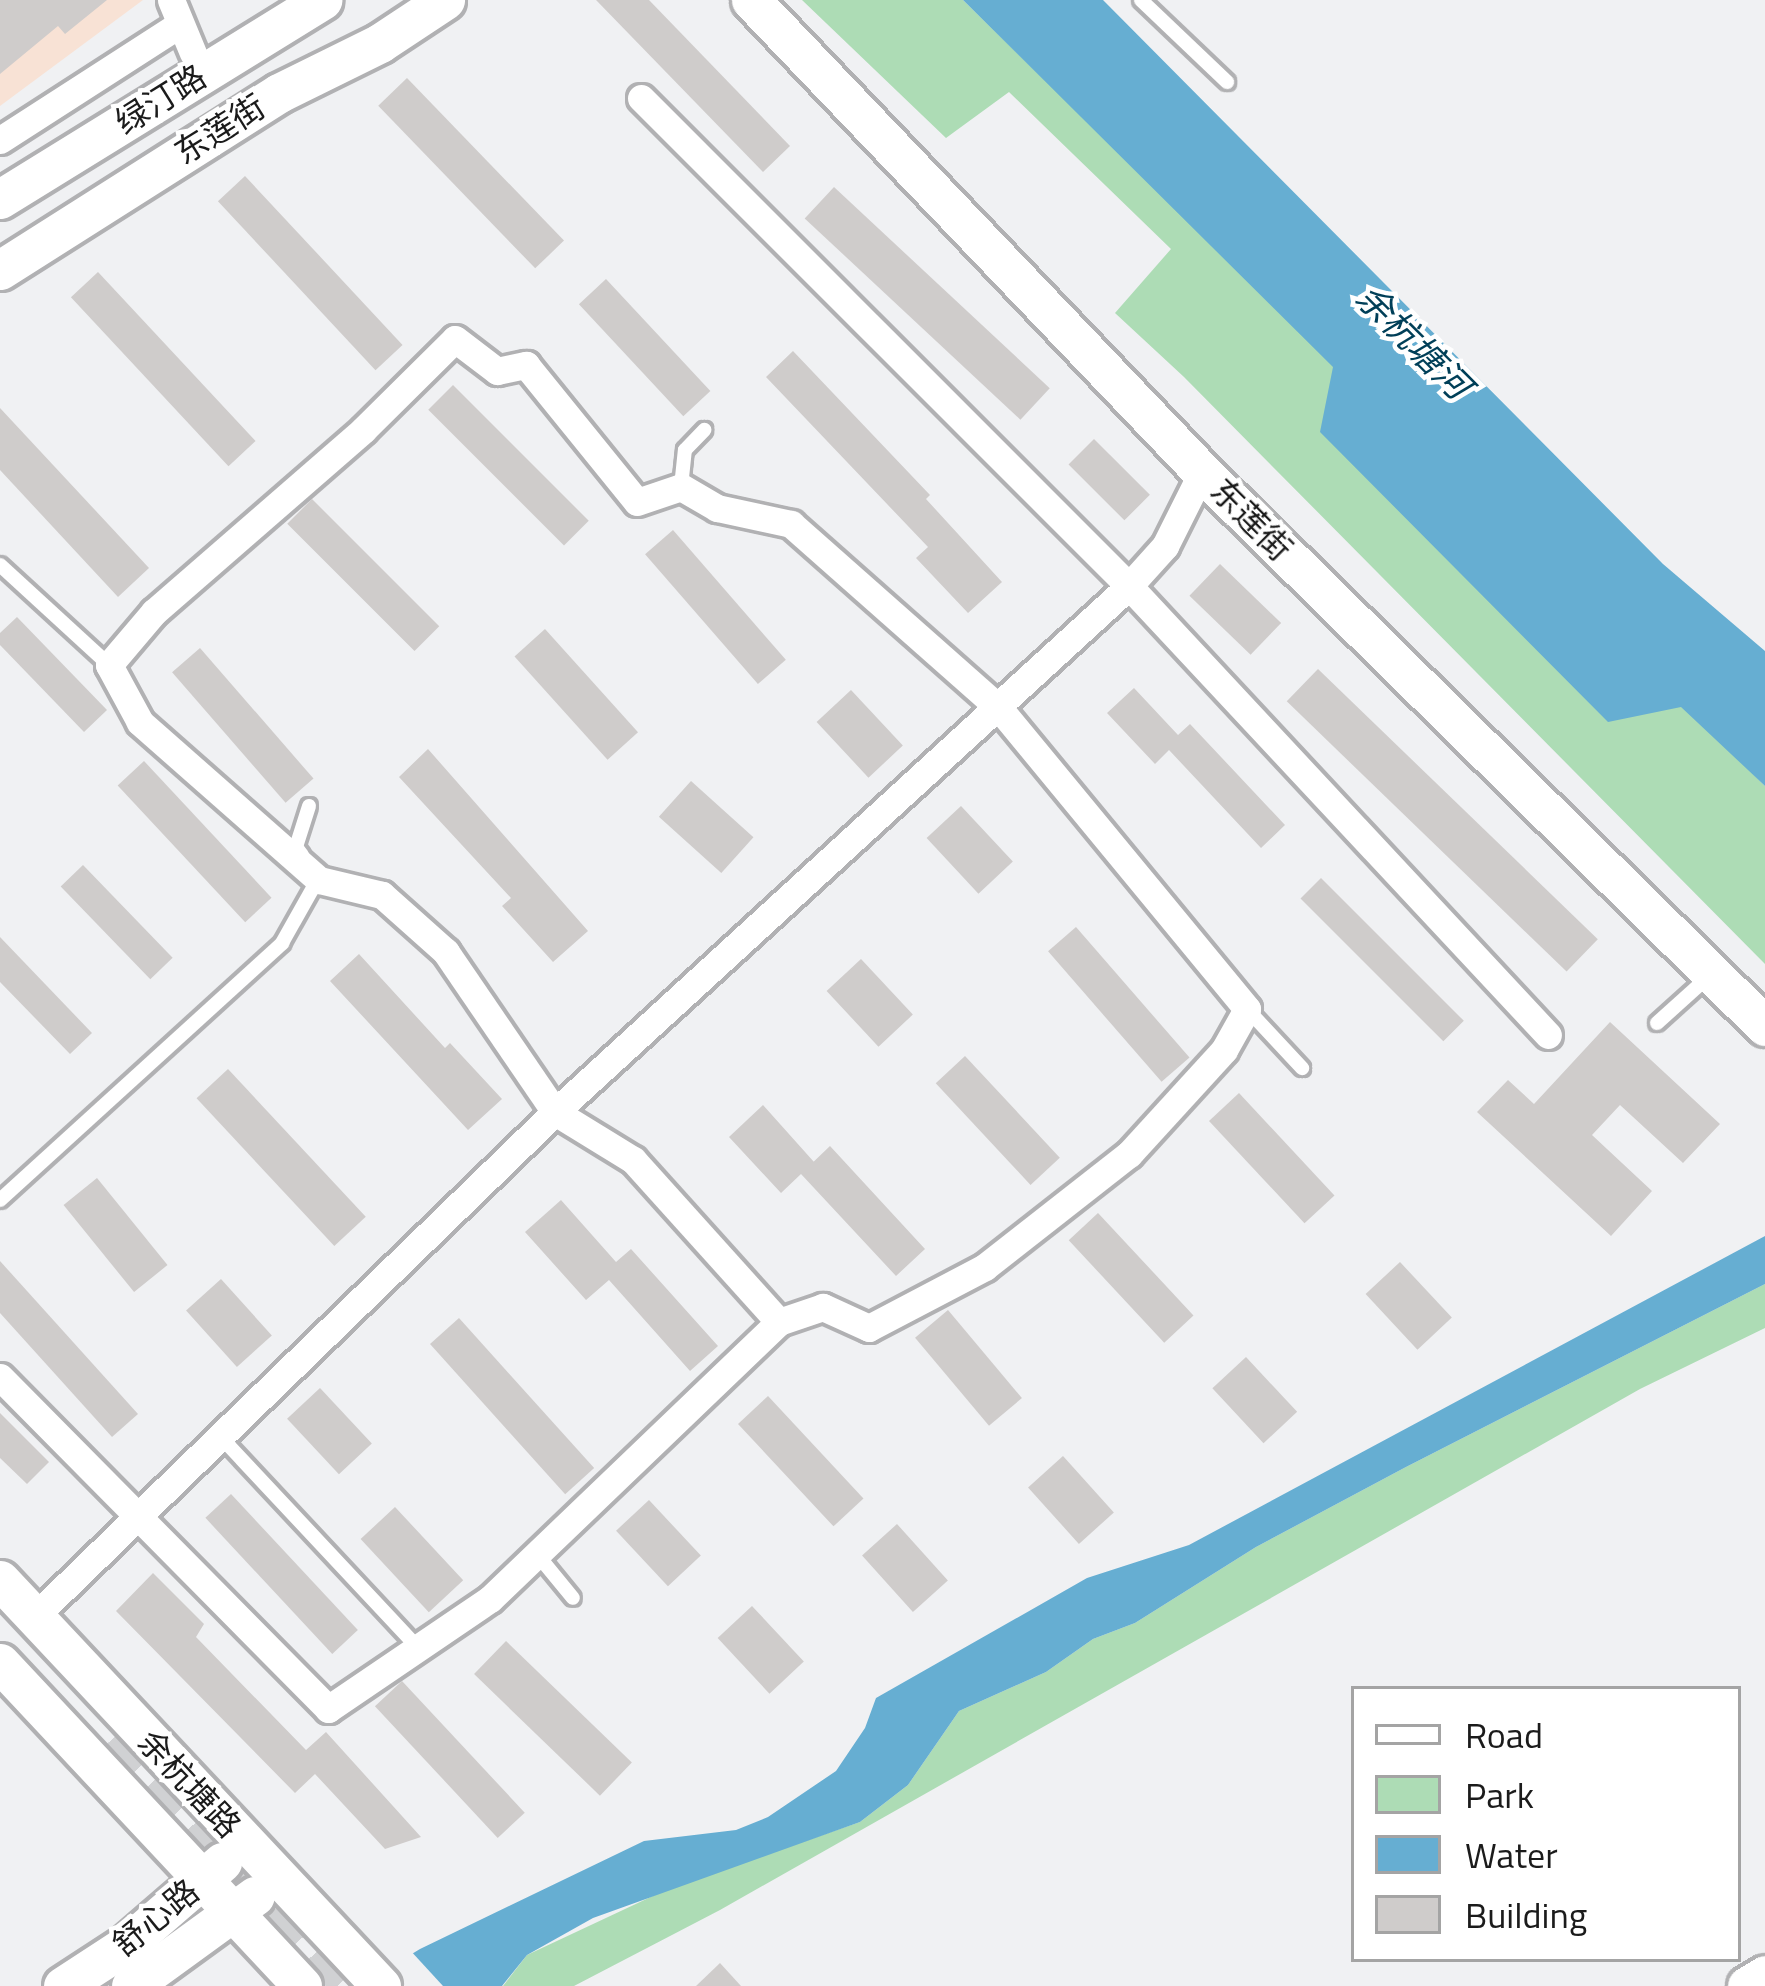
<!DOCTYPE html>
<meta charset="utf-8">
<style>
body{margin:0}
#map{position:relative;width:1765px;height:1986px;overflow:hidden;background:#f0f1f3;font-family:"Titillium Web","Noto Sans SC",sans-serif}
div>[style]{position:absolute}
.industrial>*{inset:0;background:#f8e2d5}
.green>*{inset:0;background:#addcb5}
.water>*{inset:0;background:#66aed2}
.pier>*{inset:0;background:#f0f1f3}
.building>*{inset:0;background:#cfcccb;transform-origin:0 0}
.secondary-tunnel>*{height:39px;margin-top:-19.5px;transform-origin:0;background:repeating-linear-gradient(90deg,#d0d1d3 0 39px,transparent 0 59px)}
.roads{filter:drop-shadow(3px 0 #b1b1b3) drop-shadow(-3px 0 #b1b1b3) drop-shadow(0 3px #b1b1b3) drop-shadow(0 -3px #b1b1b3)}
.lane>*{height:14px;margin:-7px;padding:0 7px;transform-origin:7px;border-radius:7px;background:#fff}
.street>*{height:27px;margin:-13.5px;padding:0 13.5px;transform-origin:13.5px;border-radius:13.5px;background:#fff}
.secondary>*{height:39px;margin:-19.5px;padding:0 19.5px;transform-origin:19.5px;border-radius:19.5px;background:#fff}
span{translate:-50% -50%;white-space:nowrap;text-align:center;line-height:1.15;-webkit-text-stroke:9px #fff;paint-order:stroke}
.street-label{font-size:33px;color:#1b1b1b}
.water-label{font-size:36px;color:#003f58;font-style:italic}
.legend{position:absolute;left:1351px;top:1686px;width:390px;height:276px;box-sizing:border-box;background:#fff;border:3px solid #a4a4a4;margin:0;padding:15px 21px;list-style:none;font-size:36px;color:#1b1b1b}
.legend li{display:flex;align-items:center;gap:24px;height:60px}
.legend b{width:60px;border:3px solid #a4a4a4}
</style>
<div id="map">
<div class="industrial">
<i style="clip-path:polygon(0 0,143px 0,0 106px)"></i>
</div>
<div class="green">
<i style="clip-path:polygon(802px 0,963px 0,1765px 786px,1765px 964px,1184px 377px,1115px 313px,1171px 249px,1009px 92px,946px 138px)"></i>
<i style="clip-path:polygon(1765px 1284px,1765px 1328px,1640px 1389px,720px 1910px,574px 1986px,503px 1986px,527px 1955px,672px 1887px,860px 1822px,908px 1785px,959px 1711px,1046px 1672px,1093px 1639px,1135px 1623px,1256px 1547px,1406px 1467px)"></i>
</div>
<div class="water">
<i style="clip-path:polygon(963px 0,1103px 0,1663px 564px,1765px 651px,1765px 786px,1681px 707px,1608px 722px,1320px 432px,1333px 367px)"></i>
<i style="clip-path:polygon(1765px 1236px,1765px 1284px,1406px 1467px,1256px 1547px,1135px 1623px,1093px 1639px,1046px 1672px,959px 1711px,908px 1785px,860px 1822px,593px 1918px,527px 1955px,502px 1986px,359px 1986px,420px 1949px,644px 1841px,736px 1830px,768px 1817px,836px 1771px,865px 1728px,876px 1698px,1087px 1578px,1189px 1545px)"></i>
</div>
<div class="pier">
<i style="clip-path:polygon(409px 1949px,443px 1986px,353px 1986px,356px 1981px)"></i>
</div>
<div class="building">
<i style="clip-path:polygon(0 0,107px 0,65px 34px,58px 26px,0 74px)"></i>
<i style="clip-path:polygon(596px 0,649px 0,790px 146px,763px 172px)"></i>
<i style="left:407px;top:78px;width:226px;height:40px;rotate:46deg"></i>
<i style="left:245px;top:176px;width:231px;height:37px;rotate:47deg"></i>
<i style="left:834px;top:187px;width:295px;height:43px;rotate:43deg"></i>
<i style="left:98px;top:272px;width:231px;height:37px;rotate:47deg"></i>
<i style="left:606px;top:279px;width:153px;height:37px;rotate:47deg"></i>
<i style="clip-path:polygon(793px 351px,930px 495px,926px 499px,1002px 582px,968px 613px,916px 558px,928px 547px,766px 377px)"></i>
<i style="left:453px;top:385px;width:192px;height:35px;rotate:45deg"></i>
<i style="clip-path:polygon(0 408px,149px 568px,118px 597px,0 470px)"></i>
<i style="left:1094px;top:439px;width:79px;height:36px;rotate:45deg"></i>
<i style="left:312px;top:499px;width:180px;height:35px;rotate:45deg"></i>
<i style="left:673px;top:530px;width:172px;height:37px;rotate:49deg"></i>
<i style="left:1220px;top:564px;width:85px;height:44px;rotate:44deg"></i>
<i style="clip-path:polygon(17px 617px,107px 710px,84px 732px,0 645px,0 633px)"></i>
<i style="left:545px;top:629px;width:139px;height:41px;rotate:48deg"></i>
<i style="left:200px;top:648px;width:173px;height:37px;rotate:49deg"></i>
<i style="left:1318px;top:669px;width:389px;height:45px;rotate:44deg"></i>
<i style="clip-path:polygon(1134px 688px,1178px 735px,1190px 724px,1285px 825px,1261px 848px,1169px 750px,1155px 764px,1107px 713px)"></i>
<i style="left:851px;top:690px;width:76px;height:47px;rotate:47deg"></i>
<i style="clip-path:polygon(428px 749px,588px 931px,553px 962px,502px 906px,511px 898px,399px 777px)"></i>
<i style="left:144px;top:761px;width:187px;height:36px;rotate:47deg"></i>
<i style="left:691px;top:781px;width:84px;height:48px;rotate:42deg"></i>
<i style="left:961px;top:806px;width:76px;height:47px;rotate:47deg"></i>
<i style="left:83px;top:865px;width:129px;height:31px;rotate:46deg"></i>
<i style="left:1321px;top:878px;width:202px;height:29px;rotate:45deg"></i>
<i style="left:1076px;top:927px;width:173px;height:37px;rotate:49deg"></i>
<i style="clip-path:polygon(0 937px,92px 1033px,70px 1054px,0 982px)"></i>
<i style="clip-path:polygon(359px 954px,445px 1048px,450px 1043px,502px 1099px,468px 1130px,330px 981px)"></i>
<i style="left:861px;top:959px;width:76px;height:47px;rotate:47deg"></i>
<i style="clip-path:polygon(1610px 1022px,1720px 1124px,1683px 1163px,1620px 1105px,1592px 1135px,1652px 1191px,1611px 1236px,1477px 1112px,1508px 1080px,1534px 1104px)"></i>
<i style="left:965px;top:1056px;width:139px;height:40px;rotate:47deg"></i>
<i style="left:228px;top:1069px;width:202px;height:43px;rotate:47deg"></i>
<i style="left:1239px;top:1093px;width:140px;height:41px;rotate:47deg"></i>
<i style="clip-path:polygon(763px 1105px,814px 1162px,806px 1169px,830px 1146px,925px 1249px,896px 1276px,801px 1174px,781px 1193px,729px 1137px)"></i>
<i style="left:97px;top:1178px;width:112px;height:43px;rotate:51deg"></i>
<i style="clip-path:polygon(561px 1200px,616px 1262px,631px 1249px,718px 1346px,690px 1371px,609px 1280px,586px 1300px,525px 1232px)"></i>
<i style="left:1098px;top:1213px;width:140px;height:40px;rotate:47deg"></i>
<i style="clip-path:polygon(0 1261px,138px 1414px,112px 1437px,0 1313px)"></i>
<i style="left:1400px;top:1262px;width:76px;height:47px;rotate:47deg"></i>
<i style="left:221px;top:1279px;width:76px;height:47px;rotate:48deg"></i>
<i style="left:948px;top:1310px;width:115px;height:43px;rotate:50deg"></i>
<i style="left:459px;top:1318px;width:202px;height:39px;rotate:48deg"></i>
<i style="left:1246px;top:1357px;width:75px;height:46px;rotate:47deg"></i>
<i style="left:320px;top:1388px;width:76px;height:45px;rotate:47deg"></i>
<i style="left:768px;top:1396px;width:140px;height:41px;rotate:47deg"></i>
<i style="clip-path:polygon(0 1413px,49px 1462px,27px 1484px,0 1458px)"></i>
<i style="left:1063px;top:1456px;width:76px;height:47px;rotate:48deg"></i>
<i style="left:231px;top:1494px;width:186px;height:35px;rotate:47deg"></i>
<i style="left:649px;top:1500px;width:76px;height:45px;rotate:47deg"></i>
<i style="left:395px;top:1507px;width:100px;height:47px;rotate:47deg"></i>
<i style="left:897px;top:1524px;width:76px;height:47px;rotate:48deg"></i>
<i style="clip-path:polygon(153px 1573px,204px 1624px,196px 1637px,306px 1750px,326px 1732px,421px 1837px,385px 1849px,315px 1774px,295px 1793px,116px 1611px)"></i>
<i style="left:752px;top:1606px;width:76px;height:47px;rotate:47deg"></i>
<i style="left:506px;top:1641px;width:175px;height:46px;rotate:44deg"></i>
<i style="left:402px;top:1681px;width:180px;height:37px;rotate:47deg"></i>
<i style="clip-path:polygon(720px 1963px,741px 1986px,696px 1986px)"></i>
</div>
<div class="secondary-tunnel">
<i style="left:117px;top:1734px;width:345px;rotate:46.9deg"></i>
</div>
<div class="roads">
<div class="lane">
<i style="left:1141px;top:0;width:119px;rotate:43.6deg"></i>
<i style="left:681px;top:487px;width:37px;rotate:-84deg"></i>
<i style="left:685px;top:450px;width:28px;rotate:-46deg"></i>
<i style="left:0;top:565px;width:148px;rotate:42.5deg"></i>
<i style="left:302px;top:855px;width:10px;rotate:-127deg"></i>
<i style="left:296px;top:847px;width:43px;rotate:-72.4deg"></i>
<i style="left:1247px;top:1009px;width:81px;rotate:47deg"></i>
<i style="left:1657px;top:1023px;width:69px;rotate:-42deg"></i>
<i style="left:0;top:1200px;width:382px;rotate:-42.3deg"></i>
<i style="left:282px;top:943px;width:73px;rotate:-60.6deg"></i>
<i style="left:218px;top:1434px;width:293px;rotate:46.9deg"></i>
<i style="left:536px;top:1553px;width:58px;rotate:50.6deg"></i>
</div>
<div class="street">
<i style="left:171px;top:0;width:57px;rotate:67.5deg"></i>
<i style="left:641px;top:98px;width:690px;rotate:45deg"></i>
<i style="left:1129px;top:586px;width:614px;rotate:46.98deg"></i>
<i style="left:0;top:140px;width:214px;rotate:-32.8deg"></i>
<i style="left:0;top:1377px;width:467px;rotate:45.3deg"></i>
<i style="left:328px;top:1709px;width:196px;rotate:-34.2deg"></i>
<i style="left:490px;top:1599px;width:400px;rotate:-43.8deg"></i>
<i style="left:779px;top:1322px;width:218px;rotate:-132deg"></i>
<i style="left:633px;top:1160px;width:92px;rotate:-148.4deg"></i>
<i style="left:555px;top:1112px;width:194px;rotate:-124.3deg"></i>
<i style="left:446px;top:952px;width:86px;rotate:-138.3deg"></i>
<i style="left:382px;top:895px;width:65px;rotate:-166.6deg"></i>
<i style="left:319px;top:880px;width:239px;rotate:-138.6deg"></i>
<i style="left:140px;top:722px;width:65px;rotate:-118.5deg"></i>
<i style="left:109px;top:665px;width:70px;rotate:-49.7deg"></i>
<i style="left:154px;top:612px;width:277px;rotate:-41deg"></i>
<i style="left:363px;top:430px;width:129px;rotate:-44.7deg"></i>
<i style="left:455px;top:339px;width:53px;rotate:37.3deg"></i>
<i style="left:497px;top:371px;width:30px;rotate:-12deg"></i>
<i style="left:526px;top:365px;width:176px;rotate:51deg"></i>
<i style="left:637px;top:502px;width:46px;rotate:-18.8deg"></i>
<i style="left:681px;top:487px;width:42px;rotate:30.3deg"></i>
<i style="left:717px;top:508px;width:76px;rotate:12.2deg"></i>
<i style="left:791px;top:524px;width:278px;rotate:41.5deg"></i>
<i style="left:999px;top:708px;width:390px;rotate:50.5deg"></i>
<i style="left:1247px;top:1009px;width:47px;rotate:119.3deg"></i>
<i style="left:1224px;top:1050px;width:141px;rotate:132.4deg"></i>
<i style="left:1129px;top:1154px;width:183px;rotate:141.9deg"></i>
<i style="left:985px;top:1267px;width:131px;rotate:152.3deg"></i>
<i style="left:869px;top:1328px;width:51px;rotate:-155.5deg"></i>
<i style="left:823px;top:1307px;width:46px;rotate:161.2deg"></i>
<i style="left:33px;top:1618px;width:727px;rotate:-44.11deg"></i>
<i style="left:555px;top:1112px;width:779px;rotate:-42.5deg"></i>
<i style="left:1129px;top:586px;width:54px;rotate:-48deg"></i>
<i style="left:1165px;top:546px;width:83px;rotate:-63.4deg"></i>
</div>
<div class="secondary">
<i style="left:751px;top:0;width:653px;rotate:46.3deg"></i>
<i style="left:1202px;top:472px;width:790px;rotate:44.54deg"></i>
<i style="left:0;top:199px;width:379px;rotate:-31.7deg"></i>
<i style="left:0;top:270px;width:330px;rotate:-32.4deg"></i>
<i style="left:279px;top:93px;width:113px;rotate:-26.3deg"></i>
<i style="left:380px;top:43px;width:78px;rotate:-33.5deg"></i>
<i style="left:0;top:1580px;width:557px;rotate:46.82deg"></i>
<i style="left:0;top:1663px;width:442px;rotate:46.9deg"></i>
<i style="left:63px;top:1986px;width:75px;rotate:-33.1deg"></i>
<i style="left:126px;top:1945px;width:127px;rotate:-40.8deg"></i>
<i style="left:131px;top:1986px;width:153px;rotate:-36deg"></i>
<i style="left:1747px;top:1986px;width:21px;rotate:-31deg"></i>
</div>
</div>
<div class="street-label">
<span style="left:161px;top:100px;rotate:-32deg">绿汀路</span>
<span style="left:220px;top:130px;rotate:-32deg">东莲街</span>
<span style="left:1251px;top:520px;rotate:45deg">东莲街</span>
<span style="left:189px;top:1784px;rotate:47deg">余杭塘路</span>
<span style="left:156px;top:1918px;rotate:-39deg">舒心路</span>
</div>
<div class="water-label">
<span style="left:1414px;top:341px;rotate:45deg">余杭塘河</span>
</div>
<ul class="legend">
<li><b style="height:15px;background:#fff"></b>Road</li>
<li><b style="height:33px;background:#addcb5"></b>Park</li>
<li><b style="height:33px;background:#66aed2"></b>Water</li>
<li><b style="height:33px;background:#cfcccb"></b>Building</li>
</ul>
</div>
